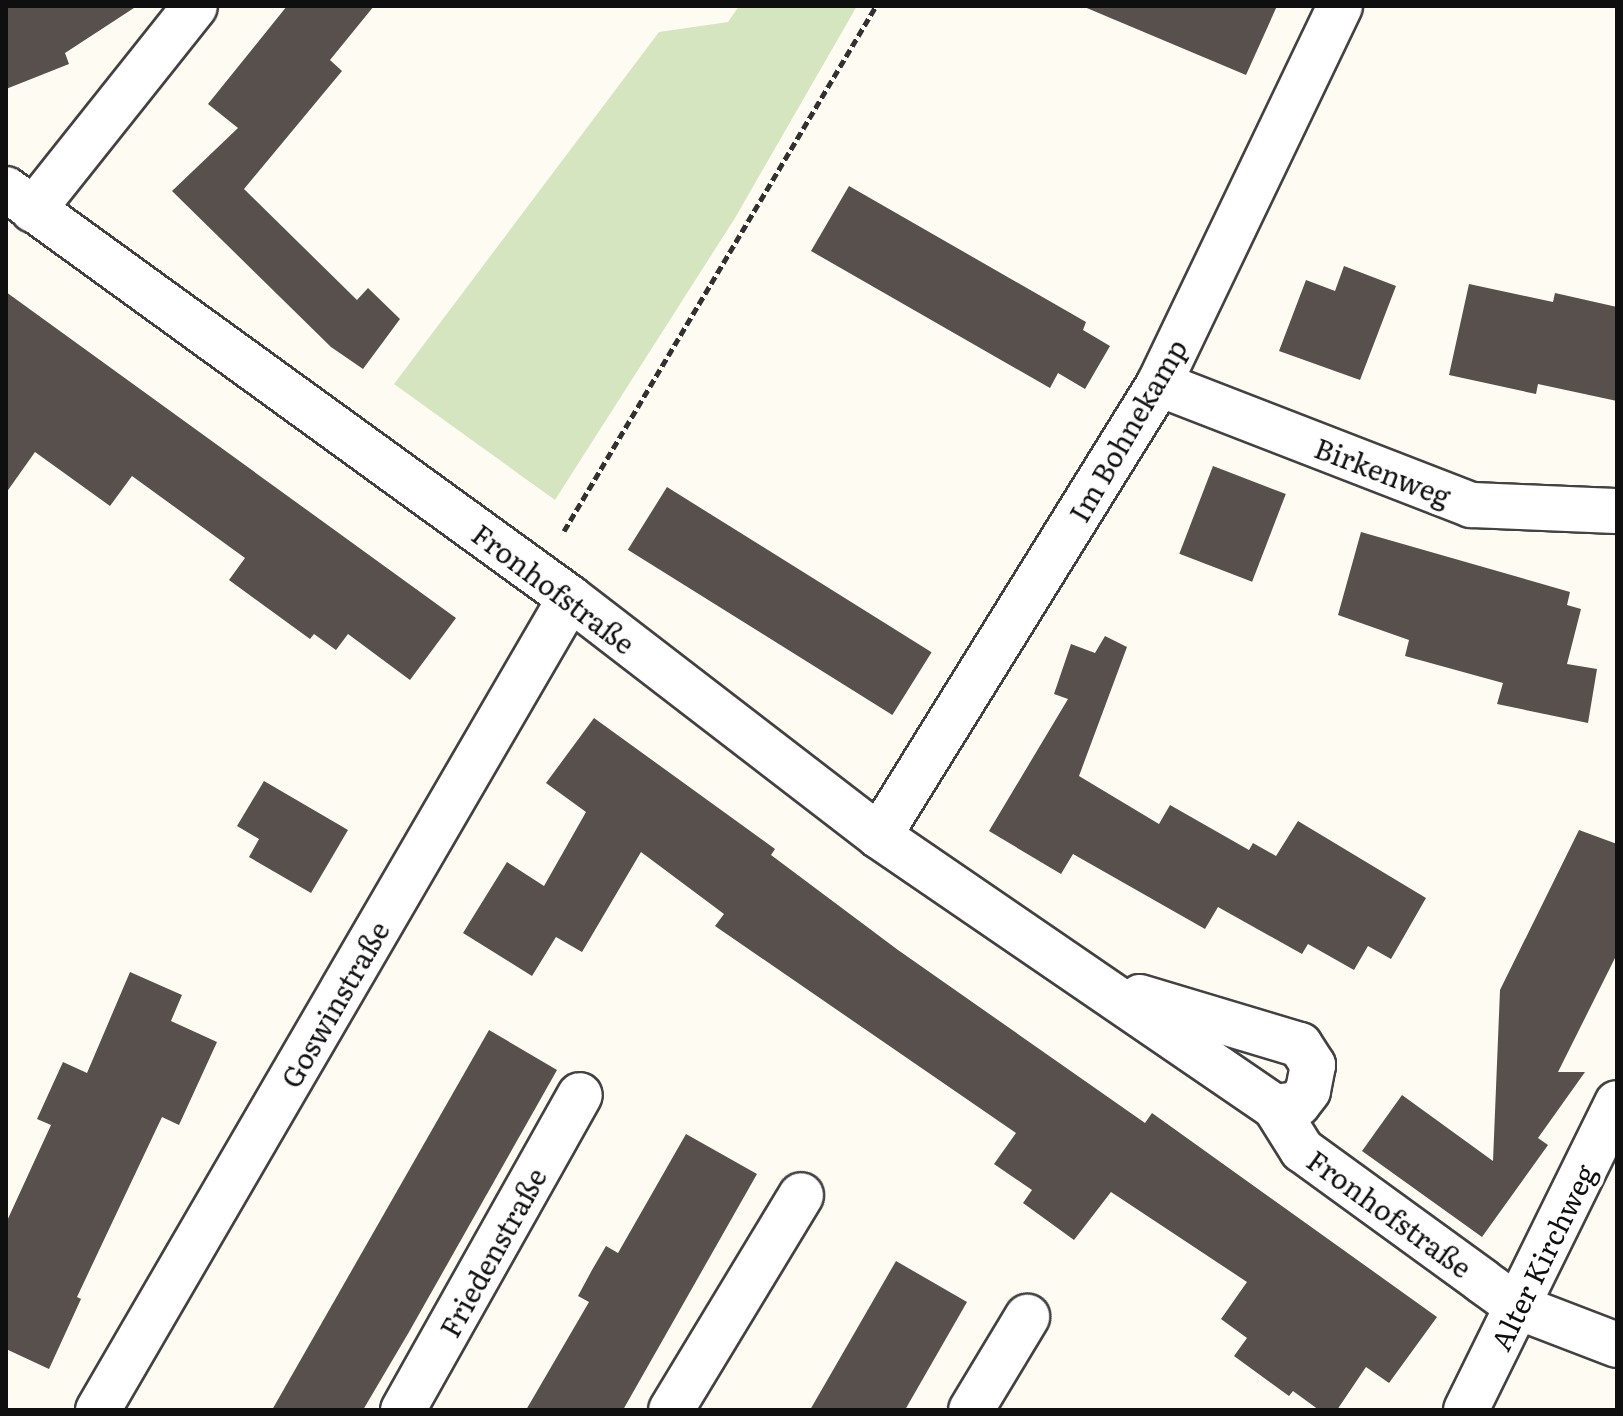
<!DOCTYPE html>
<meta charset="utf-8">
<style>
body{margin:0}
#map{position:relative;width:1623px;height:1416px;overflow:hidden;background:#fefbf3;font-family:Literata,serif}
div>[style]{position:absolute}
.green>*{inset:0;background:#d5e5c0}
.building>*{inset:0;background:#57504d;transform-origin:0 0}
.path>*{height:5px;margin-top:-2.5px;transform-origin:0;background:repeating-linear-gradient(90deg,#313131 0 8px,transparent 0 12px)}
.roads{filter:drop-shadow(2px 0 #424242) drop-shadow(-2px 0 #424242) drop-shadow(0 2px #424242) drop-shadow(0 -2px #424242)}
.minor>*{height:44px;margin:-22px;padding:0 22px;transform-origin:22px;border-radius:22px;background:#fff}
span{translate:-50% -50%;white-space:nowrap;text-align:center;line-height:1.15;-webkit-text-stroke:8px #fff;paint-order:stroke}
.street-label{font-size:28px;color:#0f0f0f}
.frame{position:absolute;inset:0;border:8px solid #0f0f0f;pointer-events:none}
</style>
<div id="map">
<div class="green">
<i style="clip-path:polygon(739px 6px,857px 6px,735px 218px,555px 500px,394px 384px,659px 32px,728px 22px)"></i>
</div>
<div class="building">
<i style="clip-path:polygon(6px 6px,137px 6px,65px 53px,69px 64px,6px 89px)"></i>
<i style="clip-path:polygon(287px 6px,374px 6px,330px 60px,342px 71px,244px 189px,357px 300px,368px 288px,400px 319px,363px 369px,331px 347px,172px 191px,238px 128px,208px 104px)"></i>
<i style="clip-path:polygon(1082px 6px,1277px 6px,1246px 75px)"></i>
<i style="clip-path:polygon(849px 186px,1086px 322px,1083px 330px,1110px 346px,1085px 389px,1058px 373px,1050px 388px,811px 251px)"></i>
<i style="clip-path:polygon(1344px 266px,1396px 286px,1360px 380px,1279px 351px,1306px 280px,1335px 291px)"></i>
<i style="clip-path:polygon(1469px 284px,1553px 302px,1555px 293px,1617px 307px,1617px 401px,1538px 384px,1536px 394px,1449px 375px)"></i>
<i style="clip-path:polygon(6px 292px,456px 618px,410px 680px,348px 634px,336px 650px,314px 634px,310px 639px,229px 580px,245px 558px,132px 476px,110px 506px,35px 452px,6px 493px)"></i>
<i style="left:1213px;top:466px;width:78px;height:94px;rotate:21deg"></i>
<i style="left:667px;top:487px;width:312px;height:74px;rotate:32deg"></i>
<i style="clip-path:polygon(1361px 532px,1570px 592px,1567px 605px,1581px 609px,1567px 664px,1597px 669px,1588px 723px,1497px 704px,1503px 683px,1405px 656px,1409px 640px,1338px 615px)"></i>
<i style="clip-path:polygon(1105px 636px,1127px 647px,1079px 776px,1159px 824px,1170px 805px,1249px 850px,1253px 843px,1276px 856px,1298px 821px,1426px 898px,1391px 959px,1368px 946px,1354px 970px,1308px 944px,1302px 954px,1218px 907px,1205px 929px,1073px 854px,1061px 874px,989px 831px,1068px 699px,1054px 694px,1071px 644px,1095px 653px)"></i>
<i style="clip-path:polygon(594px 718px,775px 849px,771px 855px,898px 950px,1145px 1123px,1152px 1113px,1437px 1317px,1389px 1383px,1366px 1367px,1337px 1410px,1319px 1410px,1293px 1391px,1289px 1396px,1234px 1356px,1247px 1338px,1221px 1319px,1247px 1282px,1111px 1192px,1074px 1240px,1023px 1203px,1032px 1190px,994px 1164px,1016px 1133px,715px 926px,724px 914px,641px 852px,582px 952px,556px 937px,532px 976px,463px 933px,507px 862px,544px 886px,586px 812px,546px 783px)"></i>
<i style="clip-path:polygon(264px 781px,348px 830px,311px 893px,249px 857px,259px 839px,237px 826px)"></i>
<i style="clip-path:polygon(1579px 830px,1617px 844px,1617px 954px,1558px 1072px,1585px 1072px,1538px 1138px,1548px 1145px,1482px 1237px,1362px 1151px,1402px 1095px,1493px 1161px,1500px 990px)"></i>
<i style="clip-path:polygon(130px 972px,182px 995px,171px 1021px,217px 1042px,179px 1125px,162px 1117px,77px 1297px,81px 1299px,49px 1369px,6px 1349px,6px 1223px,51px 1125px,37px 1119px,63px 1062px,87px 1073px)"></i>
<i style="clip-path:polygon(489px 1030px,557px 1070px,409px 1332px,363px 1410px,272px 1410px)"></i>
<i style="clip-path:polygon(686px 1134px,757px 1174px,623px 1410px,526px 1410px,589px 1302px,578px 1296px,592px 1270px,606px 1246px,618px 1253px)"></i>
<i style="clip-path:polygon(896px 1261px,967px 1302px,905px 1410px,810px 1410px)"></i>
</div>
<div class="path">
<i style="left:564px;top:531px;width:611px;rotate:-59.28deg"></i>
</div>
<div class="roads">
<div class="minor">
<i style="left:6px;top:189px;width:697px;rotate:35.95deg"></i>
<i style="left:570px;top:598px;width:390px;rotate:37.6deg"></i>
<i style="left:879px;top:836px;width:480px;rotate:34.4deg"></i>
<i style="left:1275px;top:1107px;width:51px;rotate:57.9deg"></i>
<i style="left:1302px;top:1150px;width:223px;rotate:36deg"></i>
<i style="left:1482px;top:1281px;width:44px;rotate:35.8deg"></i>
<i style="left:1518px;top:1307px;width:106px;rotate:21deg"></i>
<i style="left:33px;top:210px;width:260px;rotate:-51.5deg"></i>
<i style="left:1159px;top:384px;width:335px;rotate:21.2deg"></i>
<i style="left:1471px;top:505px;width:146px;rotate:2.4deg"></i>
<i style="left:879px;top:836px;width:532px;rotate:-58.22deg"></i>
<i style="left:1159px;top:384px;width:419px;rotate:-64.4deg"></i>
<i style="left:1140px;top:997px;width:167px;rotate:16.7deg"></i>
<i style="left:1300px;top:1045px;width:24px;rotate:57deg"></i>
<i style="left:1313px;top:1065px;width:26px;rotate:101deg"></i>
<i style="left:1308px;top:1091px;width:16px;rotate:128deg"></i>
<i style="left:1298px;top:1104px;width:23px;rotate:173deg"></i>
<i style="left:98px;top:1410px;width:939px;rotate:-59.83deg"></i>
<i style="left:403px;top:1410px;width:361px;rotate:-60.7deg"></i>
<i style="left:671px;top:1410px;width:251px;rotate:-58.8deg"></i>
<i style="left:971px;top:1410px;width:109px;rotate:-58.9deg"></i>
<i style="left:1466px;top:1410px;width:342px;rotate:-63.8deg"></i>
</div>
</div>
<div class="street-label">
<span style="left:1127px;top:430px;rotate:-60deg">Im Bohnekamp</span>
<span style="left:1383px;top:471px;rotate:21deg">Birkenweg</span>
<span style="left:554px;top:588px;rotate:37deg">Fronhofstraße</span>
<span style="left:334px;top:1004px;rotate:-60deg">Goswinstraße</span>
<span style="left:1390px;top:1213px;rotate:36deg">Fronhofstraße</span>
<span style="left:492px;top:1252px;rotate:-61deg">Friedenstraße</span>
<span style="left:1542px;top:1257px;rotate:-64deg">Alter Kirchweg</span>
</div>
<div class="frame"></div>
</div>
